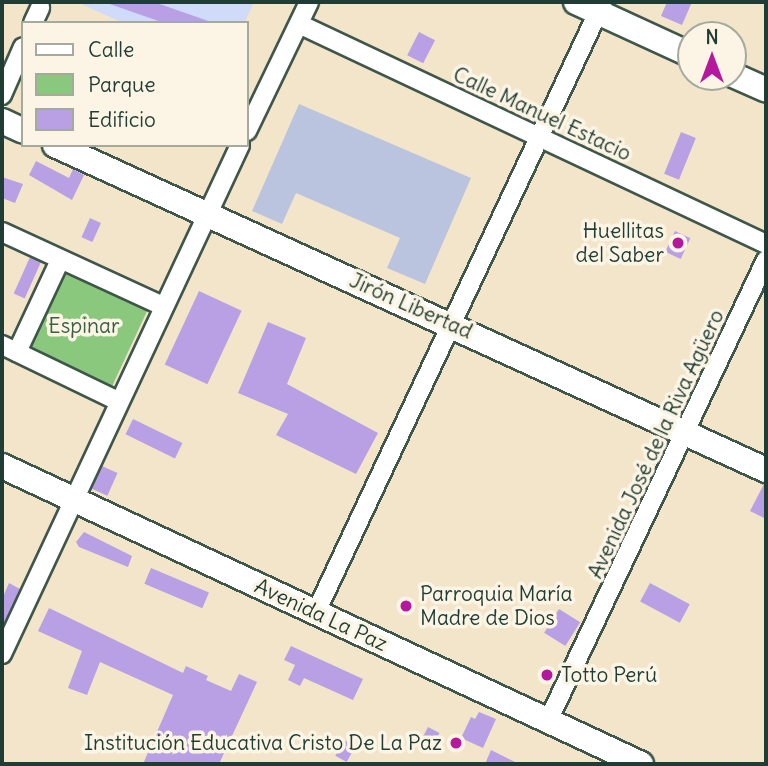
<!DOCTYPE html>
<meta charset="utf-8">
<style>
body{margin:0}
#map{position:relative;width:768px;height:766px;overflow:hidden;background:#f3e5c9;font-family:Delius,sans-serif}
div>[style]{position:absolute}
.built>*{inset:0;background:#d0daf9}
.industrial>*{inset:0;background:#bac4de}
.green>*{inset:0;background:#8ac87e;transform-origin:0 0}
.building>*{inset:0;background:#b9a0e5;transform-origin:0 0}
.roads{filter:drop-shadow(2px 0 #3f564a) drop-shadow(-2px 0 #3f564a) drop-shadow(0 2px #3f564a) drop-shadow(0 -2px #3f564a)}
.street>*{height:18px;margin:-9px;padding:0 9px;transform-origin:9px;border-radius:9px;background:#fff}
.secondary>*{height:24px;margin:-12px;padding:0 12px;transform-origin:12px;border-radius:12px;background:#fff}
.dots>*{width:19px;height:19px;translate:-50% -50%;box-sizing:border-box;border:4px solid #fcf5e5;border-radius:50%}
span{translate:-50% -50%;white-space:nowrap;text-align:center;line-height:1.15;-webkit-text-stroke:7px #fcf5e5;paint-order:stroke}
.street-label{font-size:21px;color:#1f3d34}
.poi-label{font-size:21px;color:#1f3d34}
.right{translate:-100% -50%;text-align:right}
.left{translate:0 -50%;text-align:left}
.park-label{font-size:21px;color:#3a6046}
.frame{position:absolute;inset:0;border:4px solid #1f3d34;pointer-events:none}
.legend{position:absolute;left:21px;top:21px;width:228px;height:126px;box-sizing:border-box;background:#fcf5e5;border:2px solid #a4ab9e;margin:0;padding:9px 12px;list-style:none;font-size:21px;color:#1f3d34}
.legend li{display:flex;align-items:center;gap:14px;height:35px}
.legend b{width:35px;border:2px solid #a4ab9e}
.north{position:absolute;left:677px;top:21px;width:70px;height:70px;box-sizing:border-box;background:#fcf5e5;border:2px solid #a4ab9e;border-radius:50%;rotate:0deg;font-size:19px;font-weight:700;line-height:28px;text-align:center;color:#1f3d34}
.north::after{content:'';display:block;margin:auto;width:24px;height:32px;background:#b5179e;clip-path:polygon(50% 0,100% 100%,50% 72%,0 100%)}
</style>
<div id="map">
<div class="built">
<i style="clip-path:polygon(77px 2px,254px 2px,244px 23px,123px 23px)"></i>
</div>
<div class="industrial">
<i style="clip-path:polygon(299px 104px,471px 178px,425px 284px,387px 268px,400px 238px,296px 193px,282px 224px,252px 211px)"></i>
</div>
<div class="green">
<i style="left:57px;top:263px;width:102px;height:93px;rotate:25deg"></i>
</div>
<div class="building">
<i style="clip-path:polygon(104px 2px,154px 2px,214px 23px,164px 23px)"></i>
<i style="clip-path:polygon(667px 2px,692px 2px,682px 25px,661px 16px)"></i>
<i style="left:419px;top:32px;width:18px;height:26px;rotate:27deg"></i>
<i style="left:681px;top:132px;width:16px;height:45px;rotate:22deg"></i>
<i style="clip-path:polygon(36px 161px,69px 178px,73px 169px,84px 175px,72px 200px,29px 175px)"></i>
<i style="clip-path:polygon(2px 177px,23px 184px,15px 203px,2px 198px)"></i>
<i style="left:90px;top:218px;width:12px;height:21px;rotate:24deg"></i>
<i style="left:675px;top:231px;width:17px;height:23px;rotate:25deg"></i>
<i style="left:30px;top:257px;width:12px;height:40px;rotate:24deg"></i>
<i style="left:199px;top:291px;width:47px;height:81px;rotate:25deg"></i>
<i style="clip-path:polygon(268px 322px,306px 338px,287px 384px,378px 433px,356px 474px,276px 435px,288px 414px,238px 393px)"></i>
<i style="left:133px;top:419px;width:55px;height:17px;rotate:26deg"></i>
<i style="left:102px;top:466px;width:17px;height:25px;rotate:24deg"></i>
<i style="clip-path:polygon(764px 484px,766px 485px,766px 519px,750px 511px)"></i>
<i style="clip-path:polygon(84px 532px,132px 556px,128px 567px,79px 547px,76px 542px)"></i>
<i style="left:151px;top:568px;width:63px;height:17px;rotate:23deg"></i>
<i style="clip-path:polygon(9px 583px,20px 589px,2px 628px,2px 599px)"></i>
<i style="left:650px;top:583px;width:45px;height:21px;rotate:28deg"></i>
<i style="clip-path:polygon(49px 608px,183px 673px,186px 666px,208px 676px,206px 680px,231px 691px,239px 674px,257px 682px,219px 764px,143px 764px,173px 695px,100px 662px,87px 695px,68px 688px,82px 651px,38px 631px)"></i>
<i style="left:559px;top:609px;width:25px;height:28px;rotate:32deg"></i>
<i style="clip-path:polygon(291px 646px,363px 679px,353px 700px,304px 678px,300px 686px,288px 680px,295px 665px,284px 660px)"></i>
<i style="clip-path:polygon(479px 712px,496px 719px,483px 748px,461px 738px,471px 717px,475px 719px)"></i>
<i style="left:428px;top:727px;width:13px;height:13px;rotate:27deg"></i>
<i style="left:344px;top:740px;width:13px;height:18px;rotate:29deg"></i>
<i style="clip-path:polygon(491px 750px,519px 764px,485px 764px)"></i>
</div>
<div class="roads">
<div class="street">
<i style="left:33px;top:23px;width:17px;rotate:-65deg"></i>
<i style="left:299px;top:24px;width:516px;rotate:25.22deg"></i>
<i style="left:2px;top:95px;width:52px;rotate:-66.4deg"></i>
<i style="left:247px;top:131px;width:143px;rotate:-64.3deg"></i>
<i style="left:2px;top:232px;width:177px;rotate:24.7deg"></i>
<i style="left:2px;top:345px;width:129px;rotate:25.8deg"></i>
<i style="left:17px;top:352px;width:102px;rotate:-64.9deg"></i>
<i style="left:316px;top:612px;width:672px;rotate:-64.81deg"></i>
<i style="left:2px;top:654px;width:562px;rotate:-64.94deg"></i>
<i style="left:548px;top:721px;width:510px;rotate:-64.69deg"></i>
</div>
<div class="secondary">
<i style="left:576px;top:2px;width:127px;rotate:24.7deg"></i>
<i style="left:733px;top:75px;width:36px;rotate:24deg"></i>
<i style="left:2px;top:121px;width:23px;rotate:25deg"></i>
<i style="left:55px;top:145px;width:782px;rotate:24.57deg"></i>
<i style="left:2px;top:466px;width:705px;rotate:25deg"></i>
</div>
</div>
<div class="dots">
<i style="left:678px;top:243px;background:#b5179e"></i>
<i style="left:406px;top:606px;background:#b5179e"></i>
<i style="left:547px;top:675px;background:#b5179e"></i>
<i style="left:456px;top:743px;background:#b5179e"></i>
</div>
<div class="street-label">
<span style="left:542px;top:114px;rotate:25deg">Calle Manuel Estacio</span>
<span style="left:411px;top:306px;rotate:24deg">Jirón Libertad</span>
<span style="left:656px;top:444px;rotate:-65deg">Avenida José de la Riva Agüero</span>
<span style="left:321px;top:615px;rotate:25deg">Avenida La Paz</span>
</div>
<div class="poi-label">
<span class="right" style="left:664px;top:243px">Huellitas<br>del Saber</span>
<span class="left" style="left:420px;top:606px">Parroquia María<br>Madre de Dios</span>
<span class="left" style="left:561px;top:675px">Totto Perú</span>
<span class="right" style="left:442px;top:743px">Institución Educativa Cristo De La Paz</span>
</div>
<div class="park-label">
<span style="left:84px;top:326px">Espinar</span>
</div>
<div class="frame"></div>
<ul class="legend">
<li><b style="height:9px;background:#fff"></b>Calle</li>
<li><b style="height:19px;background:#8ac87e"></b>Parque</li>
<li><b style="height:19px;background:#b9a0e5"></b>Edificio</li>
</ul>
<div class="north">N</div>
</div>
